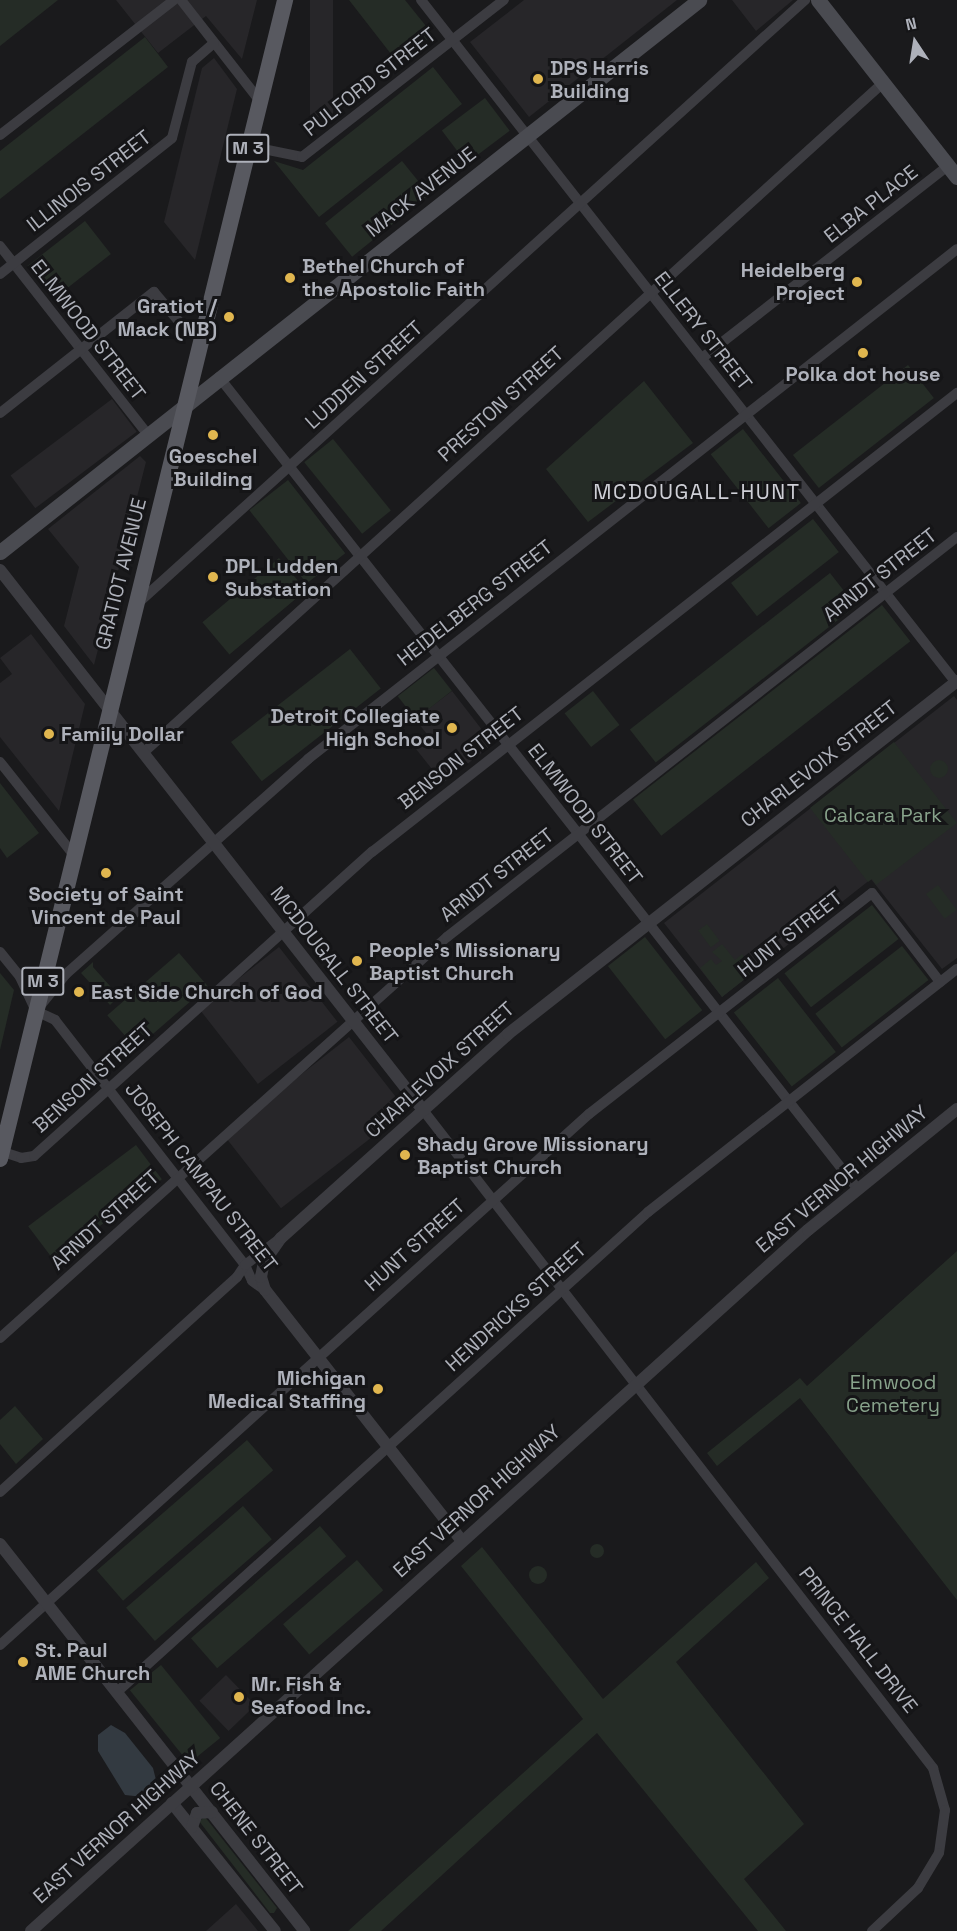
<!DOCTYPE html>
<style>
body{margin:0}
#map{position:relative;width:957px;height:1931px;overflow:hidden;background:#1a1a1c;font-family:"Space Grotesk",sans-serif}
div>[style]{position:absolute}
.built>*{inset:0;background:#272629;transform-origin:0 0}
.green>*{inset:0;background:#252c26;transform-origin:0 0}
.round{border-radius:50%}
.water>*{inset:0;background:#333a41}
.minor>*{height:10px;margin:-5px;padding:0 5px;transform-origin:5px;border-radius:5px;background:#3c3c41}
.tertiary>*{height:12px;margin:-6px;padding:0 6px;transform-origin:6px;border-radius:6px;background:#3c3c41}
.secondary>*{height:15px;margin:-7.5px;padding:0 7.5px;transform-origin:7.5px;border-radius:7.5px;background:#4a4b51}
.primary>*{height:16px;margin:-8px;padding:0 8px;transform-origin:8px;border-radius:8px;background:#585960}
.dots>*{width:16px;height:16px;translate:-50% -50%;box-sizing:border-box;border:3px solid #151517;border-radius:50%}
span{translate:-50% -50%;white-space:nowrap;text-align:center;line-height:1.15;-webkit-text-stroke:6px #151517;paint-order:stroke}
.shield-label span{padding:2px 4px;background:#151517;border:2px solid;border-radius:4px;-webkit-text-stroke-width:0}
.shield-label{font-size:18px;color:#aeb1ba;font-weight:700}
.poi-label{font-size:20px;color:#aeb1ba;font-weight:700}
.left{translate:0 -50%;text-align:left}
.right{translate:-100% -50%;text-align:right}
.street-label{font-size:20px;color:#aeb1ba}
.park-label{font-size:20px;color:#88a38b}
.neighbourhood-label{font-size:21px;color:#cfd0d7;letter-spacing:1.5px}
.north{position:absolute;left:885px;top:12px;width:60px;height:60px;-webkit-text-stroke:4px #151517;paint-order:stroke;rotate:348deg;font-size:16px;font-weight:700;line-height:24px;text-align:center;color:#aeb1ba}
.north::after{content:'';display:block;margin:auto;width:21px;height:27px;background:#aeb1ba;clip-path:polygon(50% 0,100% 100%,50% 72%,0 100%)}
</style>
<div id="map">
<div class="built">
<i style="clip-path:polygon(116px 0,257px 0,242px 59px,206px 16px,158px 53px)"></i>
<i style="left:310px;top:0;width:23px;height:117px"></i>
<i style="clip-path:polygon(524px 0,677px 0,529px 117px,470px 42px)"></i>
<i style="clip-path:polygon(732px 0,793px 0,756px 31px)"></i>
<i style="clip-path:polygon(214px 58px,237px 89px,195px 260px,164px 222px,202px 68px)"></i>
<i style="left:112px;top:399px;width:41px;height:127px;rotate:53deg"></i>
<i style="clip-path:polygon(140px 456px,146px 462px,94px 665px,64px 626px,79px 567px,48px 529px)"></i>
<i style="clip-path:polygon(31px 634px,85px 704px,59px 811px,0 737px,0 683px,12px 674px,0 658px)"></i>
<i style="clip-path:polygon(452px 691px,493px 744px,443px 783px,416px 749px,430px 738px,415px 719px)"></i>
<i style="clip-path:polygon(954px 696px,957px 700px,957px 958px,942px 969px,871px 879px,722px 997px,664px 923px)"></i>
<i style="left:279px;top:947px;width:95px;height:101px;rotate:52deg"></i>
<i style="left:349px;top:1037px;width:93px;height:159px;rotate:52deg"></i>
<i style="left:226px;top:1675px;width:42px;height:37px;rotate:46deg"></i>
<i style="clip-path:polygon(236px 1904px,258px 1931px,206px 1931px)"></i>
</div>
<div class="green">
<i style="clip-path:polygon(0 0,58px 0,0 46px)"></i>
<i style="clip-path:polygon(349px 0,405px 0,434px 36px,398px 63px)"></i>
<i style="clip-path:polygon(145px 37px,168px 67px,0 199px,0 151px)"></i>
<i style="clip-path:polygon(433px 67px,462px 104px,319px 217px,274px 161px,303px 170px)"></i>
<i style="left:485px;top:98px;width:41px;height:54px;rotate:53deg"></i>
<i style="left:402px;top:161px;width:43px;height:99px;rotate:51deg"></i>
<i style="left:85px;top:221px;width:42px;height:73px;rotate:52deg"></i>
<i style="left:908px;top:365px;width:42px;height:146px;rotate:52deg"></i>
<i style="clip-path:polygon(644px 381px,693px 443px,588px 522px,546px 469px)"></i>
<i style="left:743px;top:429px;width:94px;height:41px;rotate:52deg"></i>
<i style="left:333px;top:439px;width:92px;height:37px;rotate:51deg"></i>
<i style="left:288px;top:480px;width:93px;height:49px;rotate:52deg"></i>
<i style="left:813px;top:519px;width:42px;height:104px;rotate:52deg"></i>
<i style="left:279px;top:558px;width:42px;height:100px;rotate:50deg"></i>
<i style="left:830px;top:573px;width:42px;height:254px;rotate:52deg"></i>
<i style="left:882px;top:605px;width:46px;height:316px;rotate:52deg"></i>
<i style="left:350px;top:649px;width:50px;height:151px;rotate:52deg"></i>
<i style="left:434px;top:668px;width:29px;height:46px;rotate:52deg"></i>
<i style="left:593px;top:691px;width:43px;height:36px;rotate:52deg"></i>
<i style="clip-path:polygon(894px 742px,957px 823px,876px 885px,872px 879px,868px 882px,810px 808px)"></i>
<i class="round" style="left:930px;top:760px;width:18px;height:18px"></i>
<i style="clip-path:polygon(0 783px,39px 833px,7px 858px,0 848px)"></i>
<i style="left:938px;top:885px;width:31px;height:15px;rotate:53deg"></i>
<i style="left:872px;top:905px;width:43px;height:111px;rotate:52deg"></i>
<i style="left:707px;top:924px;width:21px;height:11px;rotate:53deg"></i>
<i style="left:645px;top:937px;width:93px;height:47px;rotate:52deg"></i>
<i style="clip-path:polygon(722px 944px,735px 960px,742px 954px,755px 971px,722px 997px,700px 968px,711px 959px,716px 965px,722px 961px,712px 952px)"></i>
<i style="left:902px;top:946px;width:43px;height:110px;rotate:52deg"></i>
<i style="left:179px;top:953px;width:44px;height:95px;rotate:49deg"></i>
<i style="clip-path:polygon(93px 962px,93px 967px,119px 996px,110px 1005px,81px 973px)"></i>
<i style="clip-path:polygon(0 973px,14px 990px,0 1050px)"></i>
<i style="left:778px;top:978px;width:94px;height:56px;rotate:52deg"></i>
<i style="left:136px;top:1145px;width:43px;height:135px;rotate:53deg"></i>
<i style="clip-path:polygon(957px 1251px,957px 1600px,800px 1398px,717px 1466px,707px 1453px,800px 1378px,807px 1386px)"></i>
<i style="clip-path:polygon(15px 1406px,43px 1439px,16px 1464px,0 1444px,0 1420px)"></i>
<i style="left:247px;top:1440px;width:40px;height:199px;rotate:49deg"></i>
<i style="left:243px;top:1506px;width:44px;height:155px;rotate:49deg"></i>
<i style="left:320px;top:1526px;width:40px;height:171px;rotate:49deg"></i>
<i class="round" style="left:590px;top:1544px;width:14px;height:14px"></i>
<i style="clip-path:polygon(482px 1547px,603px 1699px,756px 1562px,769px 1578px,676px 1662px,804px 1824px,744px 1879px,786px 1931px,758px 1931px,597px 1733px,381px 1931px,348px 1931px,583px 1719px,461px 1566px)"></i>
<i style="left:357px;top:1560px;width:40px;height:98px;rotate:49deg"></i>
<i class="round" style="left:529px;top:1566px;width:18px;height:18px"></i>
<i style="left:161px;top:1665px;width:94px;height:40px;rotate:51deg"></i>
<i style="clip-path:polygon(205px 1817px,277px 1908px,274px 1913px,270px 1913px,199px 1821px)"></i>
</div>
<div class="water">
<i style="clip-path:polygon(111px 1725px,125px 1733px,153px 1768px,156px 1780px,143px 1797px,125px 1795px,98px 1751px,98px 1735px)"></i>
</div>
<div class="minor">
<i style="left:181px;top:0;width:128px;rotate:52deg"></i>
<i style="left:421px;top:0;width:869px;rotate:51.92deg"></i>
<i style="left:0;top:135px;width:220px;rotate:-37.8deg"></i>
<i style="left:249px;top:146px;width:54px;rotate:11.7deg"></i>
<i style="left:302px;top:157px;width:256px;rotate:-37.9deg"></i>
<i style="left:0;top:246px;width:240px;rotate:51.9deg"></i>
<i style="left:0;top:274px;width:219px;rotate:-38.3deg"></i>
<i style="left:172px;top:138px;width:79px;rotate:-75.3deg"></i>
<i style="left:192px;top:62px;width:29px;rotate:-41deg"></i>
<i style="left:702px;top:358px;width:312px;rotate:-38deg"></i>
<i style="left:219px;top:377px;width:1032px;rotate:51.81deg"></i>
<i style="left:0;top:413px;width:196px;rotate:-38.2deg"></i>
<i style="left:154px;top:292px;width:42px;rotate:49.8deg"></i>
<i style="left:181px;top:324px;width:22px;rotate:21deg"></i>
<i style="left:137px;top:604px;width:901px;rotate:-42.12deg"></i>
<i style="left:143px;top:753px;width:1000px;rotate:-42.16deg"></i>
<i style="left:0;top:762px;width:117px;rotate:51.6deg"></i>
<i style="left:0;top:952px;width:32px;rotate:51deg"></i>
<i style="left:20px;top:977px;width:38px;rotate:65deg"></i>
<i style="left:36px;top:1011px;width:21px;rotate:25deg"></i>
<i style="left:55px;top:1020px;width:310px;rotate:52.2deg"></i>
<i style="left:245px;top:1265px;width:17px;rotate:66deg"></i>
<i style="left:252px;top:1281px;width:16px;rotate:35deg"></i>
<i style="left:40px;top:1006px;width:41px;rotate:-50.9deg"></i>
<i style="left:66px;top:974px;width:324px;rotate:-41.6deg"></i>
<i style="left:308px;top:759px;width:825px;rotate:-38.16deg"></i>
<i style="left:423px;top:1110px;width:833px;rotate:52.22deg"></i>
<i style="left:933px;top:1768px;width:44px;rotate:74.1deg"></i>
<i style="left:945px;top:1810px;width:43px;rotate:97.9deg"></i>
<i style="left:939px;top:1853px;width:41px;rotate:121deg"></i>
<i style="left:918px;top:1888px;width:63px;rotate:136.9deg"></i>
<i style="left:0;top:1151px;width:22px;rotate:18deg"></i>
<i style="left:21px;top:1158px;width:13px;rotate:-9deg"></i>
<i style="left:34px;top:1156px;width:455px;rotate:-42deg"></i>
<i style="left:372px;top:852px;width:744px;rotate:-38.12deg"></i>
<i style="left:0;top:1338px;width:601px;rotate:-41.9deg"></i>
<i style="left:447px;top:937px;width:648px;rotate:-38.11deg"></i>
<i style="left:0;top:1492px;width:320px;rotate:-42.2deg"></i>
<i style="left:237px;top:1277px;width:14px;rotate:-56deg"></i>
<i style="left:245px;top:1265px;width:41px;rotate:-37.1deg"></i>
<i style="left:0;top:1645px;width:793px;rotate:-42.04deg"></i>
<i style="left:589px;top:1114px;width:359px;rotate:-38deg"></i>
<i style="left:872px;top:893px;width:112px;rotate:52.6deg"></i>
<i style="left:117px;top:1692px;width:716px;rotate:-42.11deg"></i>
<i style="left:648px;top:1212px;width:393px;rotate:-38.2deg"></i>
</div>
<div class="tertiary">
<i style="left:0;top:570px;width:686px;rotate:51.93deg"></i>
<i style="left:462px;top:1541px;width:319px;rotate:-128.1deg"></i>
<i style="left:265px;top:1290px;width:14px;rotate:-107deg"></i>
<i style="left:261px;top:1277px;width:15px;rotate:-79deg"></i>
<i style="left:264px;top:1262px;width:29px;rotate:-55deg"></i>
<i style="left:281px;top:1238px;width:305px;rotate:-41.9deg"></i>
<i style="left:508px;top:1034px;width:571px;rotate:-38.17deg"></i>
<i style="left:0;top:1544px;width:492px;rotate:51.8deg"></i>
<i style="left:172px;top:1803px;width:164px;rotate:51.2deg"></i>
<i style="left:192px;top:1827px;width:15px;rotate:-70deg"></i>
<i style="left:197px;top:1813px;width:15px;rotate:-4deg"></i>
<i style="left:31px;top:1931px;width:1046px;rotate:-42.06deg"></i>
<i style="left:808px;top:1230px;width:192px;rotate:-39.1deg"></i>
</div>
<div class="secondary">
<i style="left:818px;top:0;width:225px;rotate:51.9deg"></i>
<i style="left:0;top:552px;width:891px;rotate:-38.3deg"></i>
</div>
<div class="primary">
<i style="left:0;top:1159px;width:1194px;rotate:-76.18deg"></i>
</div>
<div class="dots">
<i style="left:538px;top:79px;background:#e0b64f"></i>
<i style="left:290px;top:278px;background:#e0b64f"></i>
<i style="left:857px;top:282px;background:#e0b64f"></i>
<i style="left:229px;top:317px;background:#e0b64f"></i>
<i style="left:863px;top:353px;background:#e0b64f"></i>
<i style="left:213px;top:435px;background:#e0b64f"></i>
<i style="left:213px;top:577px;background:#e0b64f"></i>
<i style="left:452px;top:728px;background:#e0b64f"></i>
<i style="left:49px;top:734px;background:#e0b64f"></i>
<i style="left:106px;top:873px;background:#e0b64f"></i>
<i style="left:357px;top:961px;background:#e0b64f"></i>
<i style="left:79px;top:992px;background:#e0b64f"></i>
<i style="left:405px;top:1155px;background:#e0b64f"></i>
<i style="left:378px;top:1389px;background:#e0b64f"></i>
<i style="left:23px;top:1662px;background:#e0b64f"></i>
<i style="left:239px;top:1697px;background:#e0b64f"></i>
</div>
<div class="shield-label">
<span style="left:248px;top:148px">M 3</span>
<span style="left:43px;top:981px">M 3</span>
</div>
<div class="poi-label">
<span class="left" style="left:550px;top:80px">DPS Harris<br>Building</span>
<span class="left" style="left:302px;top:278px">Bethel Church of<br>the Apostolic Faith</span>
<span class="right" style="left:845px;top:282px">Heidelberg<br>Project</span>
<span class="right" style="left:217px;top:318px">Gratiot /<br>Mack (NB)</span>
<span style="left:863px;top:374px">Polka dot house</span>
<span style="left:213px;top:468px">Goeschel<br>Building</span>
<span class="left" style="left:225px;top:578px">DPL Ludden<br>Substation</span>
<span class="right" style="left:440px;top:728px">Detroit Collegiate<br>High School</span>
<span class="left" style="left:61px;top:734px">Family Dollar</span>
<span style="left:106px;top:906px">Society of Saint<br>Vincent de Paul</span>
<span class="left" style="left:369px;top:962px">People's Missionary<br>Baptist Church</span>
<span class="left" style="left:91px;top:992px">East Side Church of God</span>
<span class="left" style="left:417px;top:1156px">Shady Grove Missionary<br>Baptist Church</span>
<span class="right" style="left:366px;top:1390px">Michigan<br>Medical Staffing</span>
<span class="left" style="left:35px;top:1662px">St. Paul<br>AME Church</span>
<span class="left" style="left:251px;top:1696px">Mr. Fish &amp;<br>Seafood Inc.</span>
</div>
<div class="street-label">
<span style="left:370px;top:82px;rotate:-38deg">PULFORD STREET</span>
<span style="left:89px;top:181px;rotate:-38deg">ILLINOIS STREET</span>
<span style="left:421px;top:192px;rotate:-38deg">MACK AVENUE</span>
<span style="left:871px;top:204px;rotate:-38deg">ELBA PLACE</span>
<span style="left:88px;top:330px;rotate:52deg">ELMWOOD STREET</span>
<span style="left:703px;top:331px;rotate:52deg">ELLERY STREET</span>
<span style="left:364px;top:375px;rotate:-42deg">LUDDEN STREET</span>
<span style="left:501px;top:404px;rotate:-42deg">PRESTON STREET</span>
<span style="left:121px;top:574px;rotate:-76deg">GRATIOT AVENUE</span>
<span style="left:880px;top:575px;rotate:-38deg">ARNDT STREET</span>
<span style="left:475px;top:603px;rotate:-38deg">HEIDELBERG STREET</span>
<span style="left:461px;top:758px;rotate:-38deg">BENSON STREET</span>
<span style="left:819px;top:764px;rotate:-38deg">CHARLEVOIX STREET</span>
<span style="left:585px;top:814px;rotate:52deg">ELMWOOD STREET</span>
<span style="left:497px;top:875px;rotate:-38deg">ARNDT STREET</span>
<span style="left:790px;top:934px;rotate:-38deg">HUNT STREET</span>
<span style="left:334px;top:965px;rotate:52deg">MCDOUGALL STREET</span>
<span style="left:440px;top:1070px;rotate:-42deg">CHARLEVOIX STREET</span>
<span style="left:93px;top:1078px;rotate:-42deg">BENSON STREET</span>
<span style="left:201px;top:1177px;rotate:52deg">JOSEPH CAMPAU STREET</span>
<span style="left:842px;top:1179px;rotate:-40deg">EAST VERNOR HIGHWAY</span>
<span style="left:105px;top:1220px;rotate:-42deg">ARNDT STREET</span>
<span style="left:415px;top:1245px;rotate:-42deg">HUNT STREET</span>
<span style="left:516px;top:1307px;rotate:-42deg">HENDRICKS STREET</span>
<span style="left:477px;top:1501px;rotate:-42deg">EAST VERNOR HIGHWAY</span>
<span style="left:858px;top:1640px;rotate:52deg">PRINCE HALL DRIVE</span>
<span style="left:117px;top:1827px;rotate:-42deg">EAST VERNOR HIGHWAY</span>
<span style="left:256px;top:1838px;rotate:52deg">CHENE STREET</span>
</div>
<div class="park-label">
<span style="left:883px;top:815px">Calcara Park</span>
<span style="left:893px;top:1394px">Elmwood<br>Cemetery</span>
</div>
<div class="neighbourhood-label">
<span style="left:697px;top:492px">MCDOUGALL-HUNT</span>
</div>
<div class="north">N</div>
</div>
